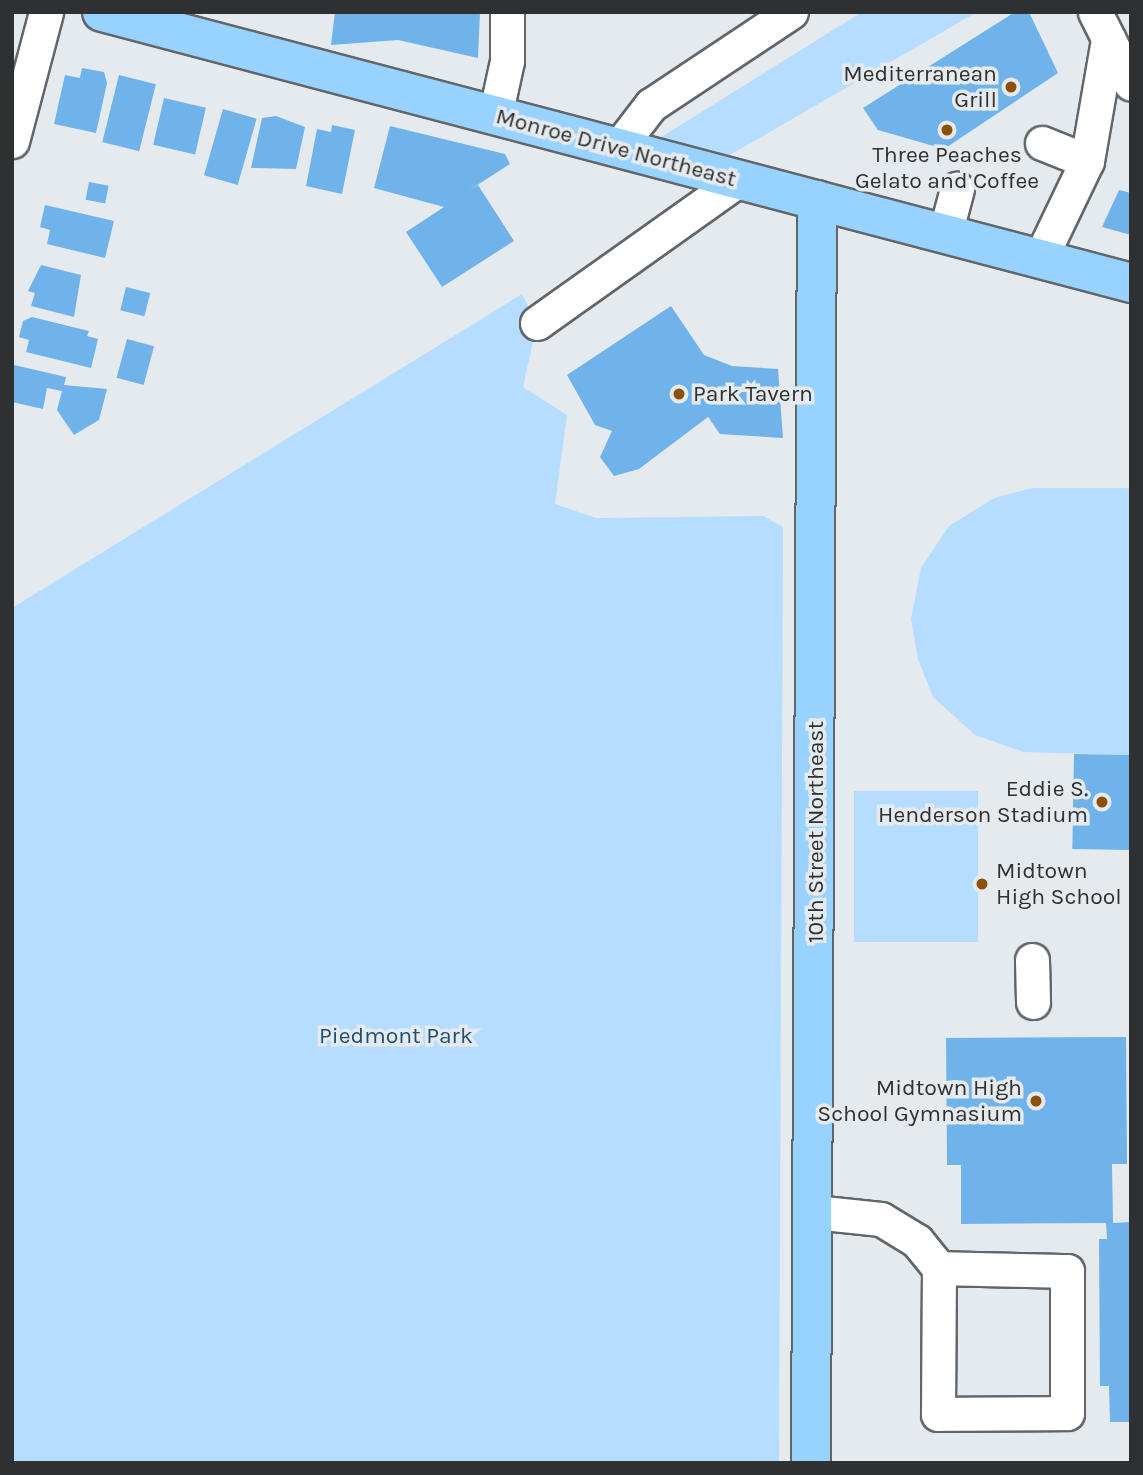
<!DOCTYPE html>
<style>
body{margin:0}
#map{position:relative;width:1143px;height:1475px;overflow:hidden;background:#e5eaef;font-family:Karla,sans-serif}
div>[style]{position:absolute}
.green>*{inset:0;background:#b5ddff;transform-origin:0 0}
.building>*{inset:0;background:#70b3eb;transform-origin:0 0}
.roads{filter:drop-shadow(2px 0 #61666b) drop-shadow(-2px 0 #61666b) drop-shadow(0 2px #61666b) drop-shadow(0 -2px #61666b)}
.minor>*{height:33px;margin:-16.5px;padding:0 16.5px;transform-origin:16.5px;border-radius:16.5px;background:#fff}
.major>*{height:38px;margin:-19px;padding:0 19px;transform-origin:19px;border-radius:19px;background:#98d2ff}
.dots>*{width:19px;height:19px;translate:-50% -50%;box-sizing:border-box;border:4px solid #e5eaef;border-radius:50%}
span{translate:-50% -50%;white-space:nowrap;text-align:center;line-height:1.15;-webkit-text-stroke:7px #e5eaef;paint-order:stroke}
.poi-label{font-size:23px;color:#2e3032}
.right{translate:-100% -50%;text-align:right}
.left{translate:0 -50%;text-align:left}
.street-label{font-size:23px;color:#2e3032}
.park-label{font-size:23px;color:#1d4f74}
.frame{position:absolute;inset:0;border:14px solid #2e3032;pointer-events:none}
</style>
<div id="map">
<div class="green">
<i style="clip-path:polygon(862px 12px,977px 12px,716px 163px,647px 146px)"></i>
<i style="clip-path:polygon(522px 294px,537px 323px,523px 387px,567px 415px,555px 504px,596px 518px,763px 516px,783px 527px,779px 1463px,12px 1463px,12px 608px)"></i>
<i style="clip-path:polygon(1033px 488px,1131px 488px,1131px 755px,1024px 752px,975px 735px,933px 697px,918px 659px,911px 619px,921px 568px,949px 526px,994px 498px)"></i>
<i style="left:854px;top:791px;width:124px;height:151px"></i>
</div>
<div class="building">
<i style="clip-path:polygon(335px 12px,480px 12px,478px 58px,398px 40px,331px 45px)"></i>
<i style="clip-path:polygon(1015px 12px,1029px 12px,1058px 73px,944px 149px,878px 130px,863px 108px)"></i>
<i style="clip-path:polygon(82px 68px,104px 72px,107px 83px,96px 133px,54px 124px,65px 75px,80px 78px)"></i>
<i style="left:119px;top:75px;width:38px;height:69px;rotate:14deg"></i>
<i style="left:164px;top:98px;width:43px;height:48px;rotate:13deg"></i>
<i style="left:223px;top:109px;width:35px;height:69px;rotate:16deg"></i>
<i style="clip-path:polygon(276px 116px,305px 127px,296px 169px,251px 168px,262px 118px)"></i>
<i style="clip-path:polygon(332px 125px,355px 130px,342px 194px,306px 186px,317px 129px,331px 132px)"></i>
<i style="clip-path:polygon(390px 126px,505px 154px,510px 164px,468px 191px,478px 185px,514px 241px,442px 287px,406px 232px,444px 207px,374px 188px)"></i>
<i style="left:89px;top:182px;width:20px;height:18px;rotate:11deg"></i>
<i style="clip-path:polygon(1119px 190px,1131px 193px,1131px 235px,1102px 227px)"></i>
<i style="clip-path:polygon(45px 205px,114px 221px,105px 258px,47px 244px,50px 230px,40px 227px)"></i>
<i style="clip-path:polygon(41px 265px,81px 275px,74px 317px,31px 306px,35px 293px,28px 291px)"></i>
<i style="left:126px;top:287px;width:25px;height:24px;rotate:14deg"></i>
<i style="clip-path:polygon(671px 306px,704px 355px,732px 366px,778px 369px,783px 438px,720px 434px,708px 417px,639px 469px,614px 476px,600px 457px,612px 431px,595px 425px,567px 375px)"></i>
<i style="clip-path:polygon(32px 317px,89px 331px,87px 336px,98px 339px,91px 368px,26px 352px,29px 340px,19px 337px,23px 321px)"></i>
<i style="left:127px;top:339px;width:28px;height:40px;rotate:15deg"></i>
<i style="clip-path:polygon(14px 365px,66px 377px,64px 385px,107px 389px,99px 420px,74px 435px,57px 410px,62px 391px,47px 388px,43px 409px,12px 402px)"></i>
<i style="left:1074px;top:754px;width:57px;height:95px;rotate:1deg"></i>
<i style="clip-path:polygon(1126px 1037px,1127px 1164px,1112px 1164px,1113px 1223px,1131px 1222px,1131px 1422px,1110px 1422px,1109px 1386px,1100px 1386px,1099px 1239px,1107px 1239px,1106px 1223px,961px 1224px,961px 1165px,947px 1165px,946px 1038px)"></i>
</div>
<div class="roads">
<div class="minor">
<i style="left:1095px;top:12px;width:80px;rotate:63.4deg"></i>
<i style="left:495px;top:116px;width:56px;rotate:-77.7deg"></i>
<i style="left:507px;top:61px;width:49px;rotate:-90deg"></i>
<i style="left:12px;top:141px;width:133px;rotate:-75.2deg"></i>
<i style="left:1042px;top:143px;width:48px;rotate:21.8deg"></i>
<i style="left:617px;top:149px;width:56px;rotate:-52.3deg"></i>
<i style="left:651px;top:105px;width:168px;rotate:-33.6deg"></i>
<i style="left:945px;top:234px;width:47px;rotate:-75.1deg"></i>
<i style="left:1040px;top:259px;width:109px;rotate:-64.4deg"></i>
<i style="left:1087px;top:161px;width:124px;rotate:-80.2deg"></i>
<i style="left:537px;top:323px;width:245px;rotate:-35.4deg"></i>
<i style="left:1032px;top:960px;width:42px;rotate:88.6deg"></i>
<i style="left:814px;top:1212px;width:67px;rotate:6deg"></i>
<i style="left:881px;top:1219px;width:42px;rotate:31.4deg"></i>
<i style="left:917px;top:1241px;width:35px;rotate:51deg"></i>
<i style="left:939px;top:1268px;width:146px;rotate:90.4deg"></i>
<i style="left:938px;top:1414px;width:129px;rotate:-0.4deg"></i>
<i style="left:1067px;top:1413px;width:142px;rotate:-90deg"></i>
<i style="left:1067px;top:1271px;width:128px;rotate:-178.7deg"></i>
</div>
<div class="major">
<i style="left:102px;top:12px;width:1064px;rotate:14.75deg"></i>
<i style="left:811px;top:1463px;width:1263px;rotate:-89.73deg"></i>
</div>
</div>
<div class="dots">
<i style="left:1011px;top:87px;background:#8a5207"></i>
<i style="left:947px;top:130px;background:#8a5207"></i>
<i style="left:679px;top:394px;background:#8a5207"></i>
<i style="left:1102px;top:802px;background:#8a5207"></i>
<i style="left:982px;top:884px;background:#8a5207"></i>
<i style="left:1036px;top:1101px;background:#8a5207"></i>
</div>
<div class="poi-label">
<span class="right" style="left:997px;top:87px">Mediterranean<br>Grill</span>
<span style="left:947px;top:168px">Three Peaches<br>Gelato and Coffee</span>
<span class="left" style="left:693px;top:394px">Park Tavern</span>
<span class="right" style="left:1088px;top:802px">Eddie S.<br>Henderson Stadium</span>
<span class="left" style="left:996px;top:884px">Midtown<br>High School</span>
<span class="right" style="left:1022px;top:1101px">Midtown High<br>School Gymnasium</span>
</div>
<div class="street-label">
<span style="left:616px;top:148px;rotate:15deg">Monroe Drive Northeast</span>
<span style="left:816px;top:832px;rotate:-90deg">10th Street Northeast</span>
</div>
<div class="park-label">
<span style="left:396px;top:1036px">Piedmont Park</span>
</div>
<div class="frame"></div>
</div>
